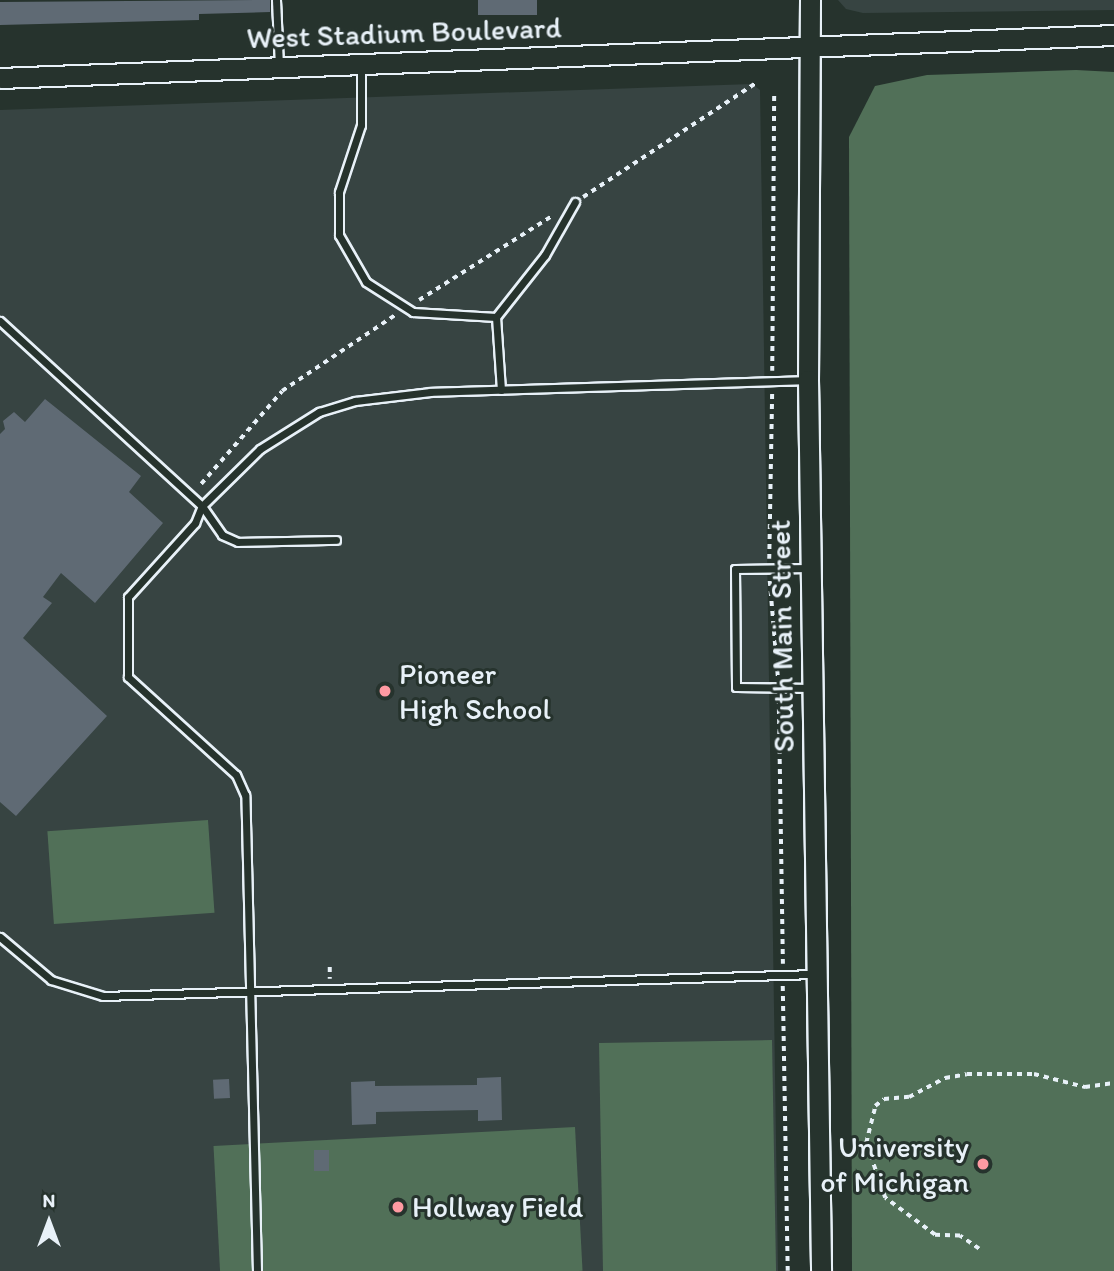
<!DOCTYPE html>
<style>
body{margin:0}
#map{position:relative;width:1114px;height:1271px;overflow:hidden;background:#26332d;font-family:Itim,sans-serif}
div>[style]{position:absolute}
.built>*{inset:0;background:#374442}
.green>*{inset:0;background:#517058;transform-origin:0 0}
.building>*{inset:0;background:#5f6a74;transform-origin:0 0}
.path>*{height:3.5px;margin-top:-1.75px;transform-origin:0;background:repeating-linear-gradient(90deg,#e8f1f8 0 5px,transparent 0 10px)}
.roads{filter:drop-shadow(2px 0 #e8f1f8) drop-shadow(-2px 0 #e8f1f8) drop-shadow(0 2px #e8f1f8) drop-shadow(0 -2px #e8f1f8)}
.lane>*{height:7px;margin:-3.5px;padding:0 3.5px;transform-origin:3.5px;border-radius:3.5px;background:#26332d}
.secondary>*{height:19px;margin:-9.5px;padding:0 9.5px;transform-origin:9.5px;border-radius:9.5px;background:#26332d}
.dots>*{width:19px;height:19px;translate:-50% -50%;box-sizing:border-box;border:4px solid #26332d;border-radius:50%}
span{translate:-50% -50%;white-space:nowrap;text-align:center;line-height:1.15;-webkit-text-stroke:6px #26332d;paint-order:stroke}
.street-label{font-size:30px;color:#e8f1f8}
.poi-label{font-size:30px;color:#e8f1f8}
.left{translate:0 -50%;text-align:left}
.right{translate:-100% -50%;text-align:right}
.north{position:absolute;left:14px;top:1187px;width:70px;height:70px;-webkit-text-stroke:5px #26332d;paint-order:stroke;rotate:0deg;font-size:19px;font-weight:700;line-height:28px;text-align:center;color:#e8f1f8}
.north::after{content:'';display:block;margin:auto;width:24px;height:32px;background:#e8f1f8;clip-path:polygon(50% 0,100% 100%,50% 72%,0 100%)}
</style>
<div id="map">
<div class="built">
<i style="clip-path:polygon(838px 0,1114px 0,1114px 10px,863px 13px,846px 9px)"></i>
<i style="clip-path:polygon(752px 84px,760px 90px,778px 1271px,0 1271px,0 110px)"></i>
</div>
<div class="green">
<i style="clip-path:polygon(1076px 70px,1114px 72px,1114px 1271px,852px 1271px,849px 137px,875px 86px,927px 75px)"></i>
<i style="left:208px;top:820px;width:93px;height:161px;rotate:86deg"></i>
<i style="left:772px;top:1040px;width:231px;height:173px;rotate:89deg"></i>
<i style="left:575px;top:1127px;width:144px;height:362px;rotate:87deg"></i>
</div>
<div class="building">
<i style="clip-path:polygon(270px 0,270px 12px,199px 14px,199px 20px,0 25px,0 2px)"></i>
<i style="left:478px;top:0;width:59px;height:15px"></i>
<i style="clip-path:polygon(45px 399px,141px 476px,129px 492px,163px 523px,95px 603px,61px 573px,43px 597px,52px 603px,23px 638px,107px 716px,16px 816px,0 802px,0 434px,5px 429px,3px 421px,14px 412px,25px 422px)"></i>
<i style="clip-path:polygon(501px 1077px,502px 1120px,478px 1121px,478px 1110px,376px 1112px,376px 1124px,352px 1125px,351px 1082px,375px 1081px,375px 1086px,477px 1085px,477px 1078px)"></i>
<i style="left:229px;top:1079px;width:19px;height:16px;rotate:87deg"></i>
<i style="left:329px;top:1150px;width:21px;height:15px;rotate:90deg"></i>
</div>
<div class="path">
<i style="left:583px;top:197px;width:207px;rotate:-33.4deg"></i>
<i style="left:419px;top:300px;width:157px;rotate:-32.3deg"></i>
<i style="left:772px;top:371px;width:278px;rotate:-89.6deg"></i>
<i style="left:201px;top:484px;width:123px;rotate:-48.9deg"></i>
<i style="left:282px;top:391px;width:136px;rotate:-33.9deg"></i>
<i style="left:769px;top:559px;width:167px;rotate:-89deg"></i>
<i style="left:770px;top:581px;width:96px;rotate:85.2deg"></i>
<i style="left:779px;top:699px;width:265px;rotate:89.1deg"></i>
<i style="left:330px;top:967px;width:12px;rotate:90deg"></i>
<i style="left:783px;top:986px;width:285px;rotate:89deg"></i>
<i style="left:979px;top:1249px;width:23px;rotate:-146deg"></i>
<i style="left:960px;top:1236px;width:25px;rotate:-178deg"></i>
<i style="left:935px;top:1235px;width:62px;rotate:-143.5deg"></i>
<i style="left:885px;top:1198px;width:58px;rotate:-109.1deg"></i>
<i style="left:866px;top:1143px;width:38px;rotate:-76deg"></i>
<i style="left:875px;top:1106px;width:11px;rotate:-38deg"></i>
<i style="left:884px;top:1099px;width:25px;rotate:-5deg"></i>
<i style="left:909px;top:1097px;width:41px;rotate:-27.8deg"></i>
<i style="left:945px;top:1078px;width:22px;rotate:-10deg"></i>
<i style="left:967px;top:1074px;width:67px"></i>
<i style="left:1034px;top:1074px;width:53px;rotate:14.3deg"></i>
<i style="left:1085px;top:1087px;width:27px;rotate:-8deg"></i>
</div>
<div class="roads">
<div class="lane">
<i style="left:276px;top:0;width:67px;rotate:87.4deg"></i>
<i style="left:361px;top:66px;width:59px;rotate:90deg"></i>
<i style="left:361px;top:125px;width:71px;rotate:108.2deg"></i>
<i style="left:339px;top:192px;width:43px;rotate:90deg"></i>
<i style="left:339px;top:235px;width:54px;rotate:60.1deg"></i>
<i style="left:366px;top:282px;width:56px;rotate:32.6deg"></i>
<i style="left:413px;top:312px;width:83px;rotate:3.4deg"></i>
<i style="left:0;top:321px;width:274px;rotate:42.5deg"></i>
<i style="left:202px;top:506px;width:35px;rotate:55deg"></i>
<i style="left:222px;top:535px;width:17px;rotate:24deg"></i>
<i style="left:238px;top:542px;width:98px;rotate:-1.2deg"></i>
<i style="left:501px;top:390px;width:73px;rotate:-93.9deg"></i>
<i style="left:496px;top:317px;width:79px;rotate:-51.7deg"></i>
<i style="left:545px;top:255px;width:61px;rotate:-60.5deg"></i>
<i style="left:810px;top:568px;width:75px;rotate:179.2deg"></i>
<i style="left:735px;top:569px;width:118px;rotate:89.5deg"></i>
<i style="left:736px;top:687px;width:76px;rotate:0.8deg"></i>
<i style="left:0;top:937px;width:67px;rotate:40.1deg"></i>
<i style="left:51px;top:980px;width:54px;rotate:17.1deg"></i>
<i style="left:103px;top:996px;width:711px;rotate:-1.77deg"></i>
<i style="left:257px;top:1271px;width:476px;rotate:-91.4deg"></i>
<i style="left:245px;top:795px;width:22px;rotate:-114deg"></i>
<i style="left:236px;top:775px;width:146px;rotate:-137.8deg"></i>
<i style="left:128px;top:677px;width:80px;rotate:-90deg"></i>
<i style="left:128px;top:597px;width:100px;rotate:-47.8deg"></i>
<i style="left:195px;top:523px;width:18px;rotate:-68deg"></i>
<i style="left:202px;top:506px;width:81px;rotate:-44.5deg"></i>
<i style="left:260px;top:449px;width:70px;rotate:-32.1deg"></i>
<i style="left:319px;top:412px;width:38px;rotate:-17deg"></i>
<i style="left:355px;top:401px;width:76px;rotate:-6.8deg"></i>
<i style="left:430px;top:392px;width:377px;rotate:-1.8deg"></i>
</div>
<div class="secondary">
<i style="left:810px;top:0;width:380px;rotate:90.3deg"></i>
<i style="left:808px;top:380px;width:891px;rotate:89.16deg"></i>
<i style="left:0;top:78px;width:1115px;rotate:-2.21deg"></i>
</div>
</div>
<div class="dots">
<i style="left:385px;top:691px;background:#ff9aa2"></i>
<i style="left:983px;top:1164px;background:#ff9aa2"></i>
<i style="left:398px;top:1207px;background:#ff9aa2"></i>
</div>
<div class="street-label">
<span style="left:404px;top:33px;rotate:-2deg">West Stadium Boulevard</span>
<span style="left:782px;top:636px;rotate:-91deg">South Main Street</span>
</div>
<div class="poi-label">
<span class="left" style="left:399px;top:691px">Pioneer<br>High School</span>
<span class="right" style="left:969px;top:1164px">University<br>of Michigan</span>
<span class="left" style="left:412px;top:1207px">Hollway Field</span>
</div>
<div class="north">N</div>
</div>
